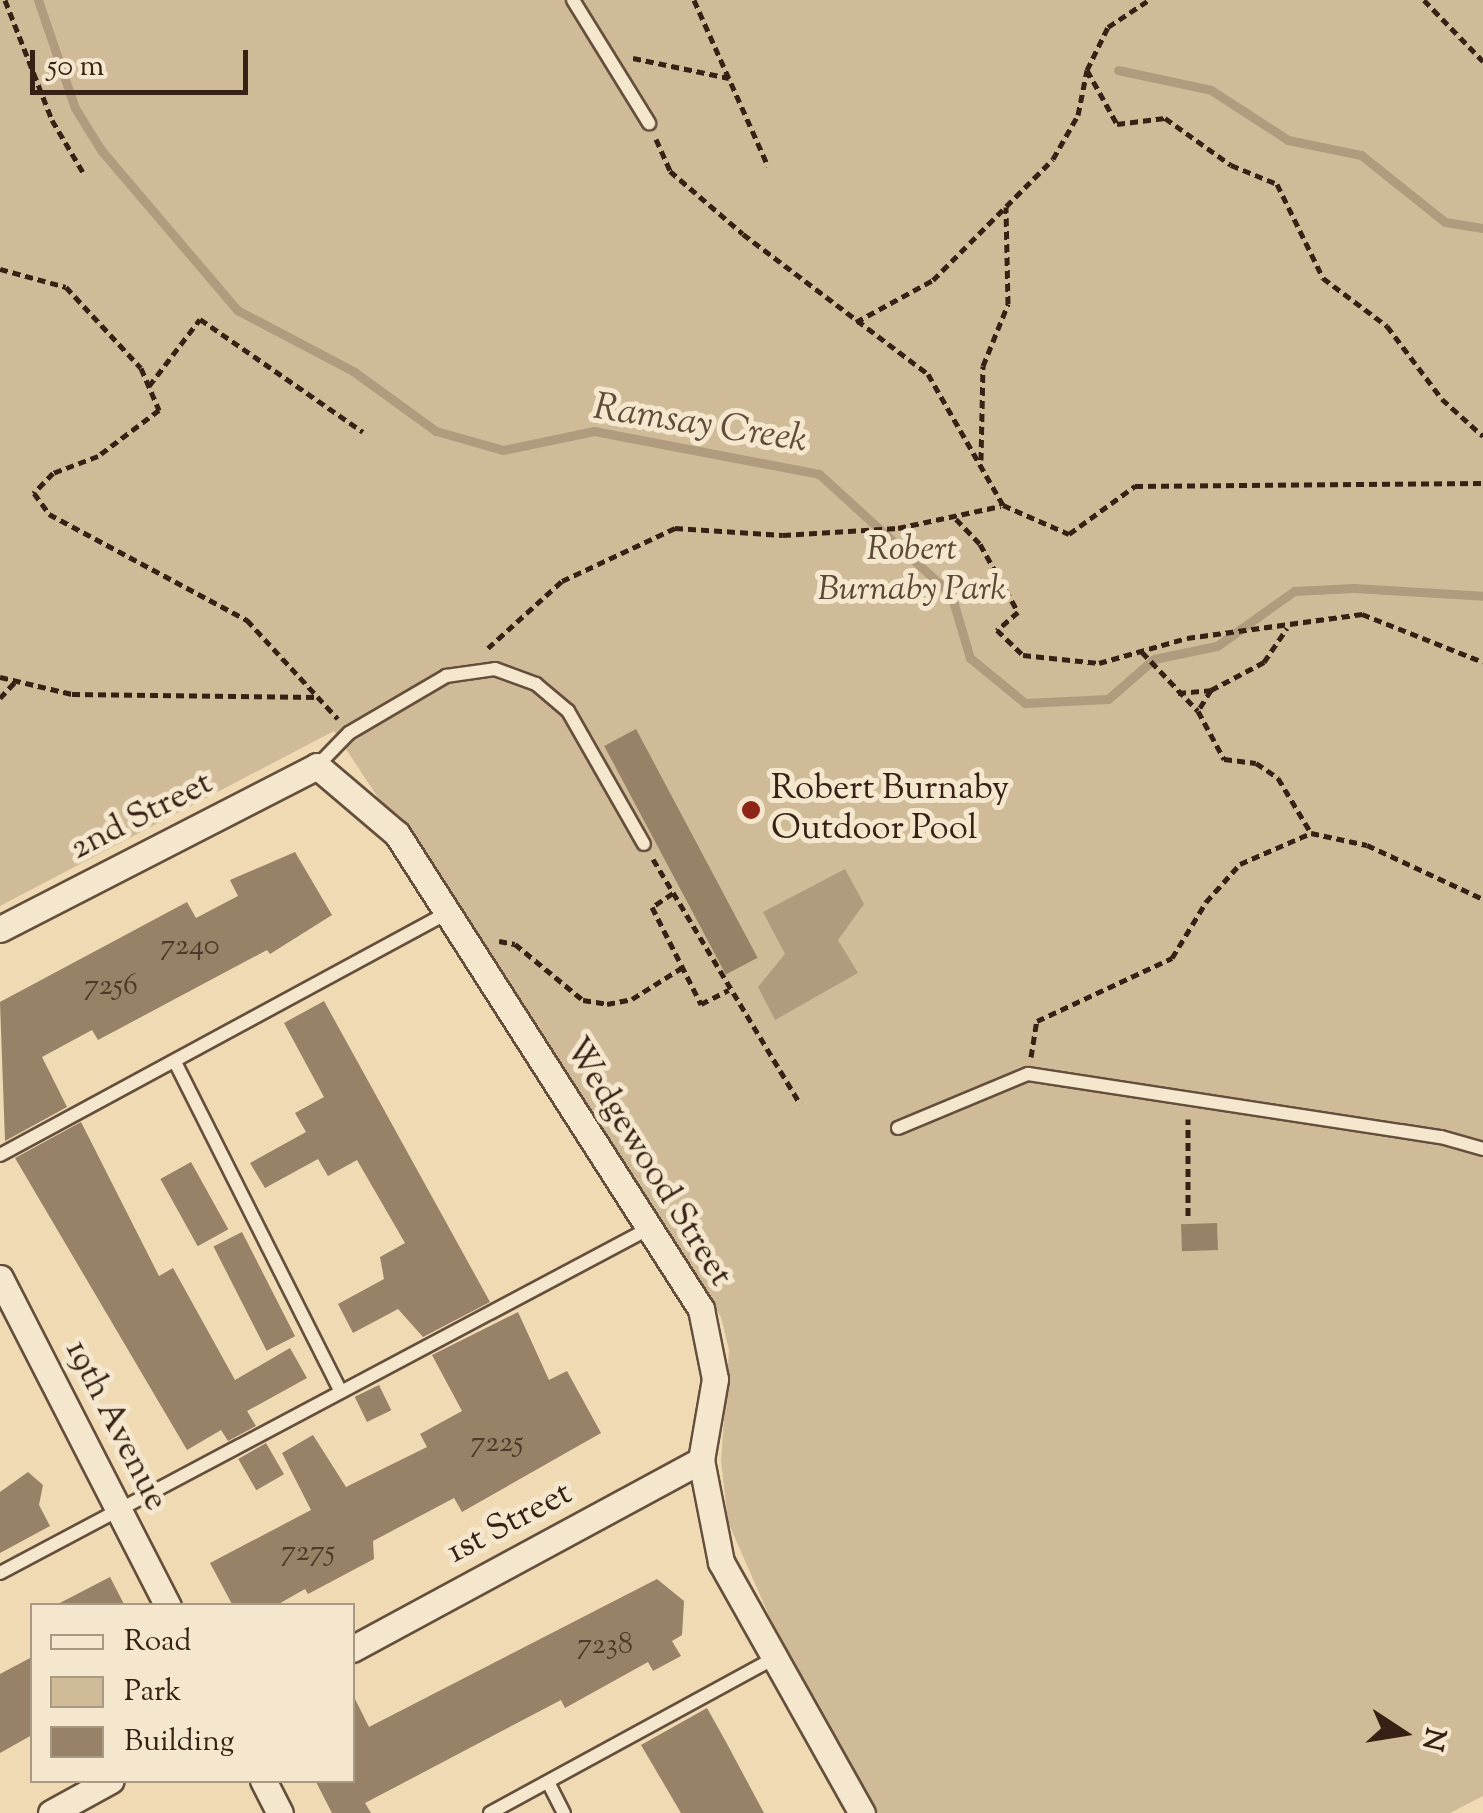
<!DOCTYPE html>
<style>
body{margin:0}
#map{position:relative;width:1483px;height:1813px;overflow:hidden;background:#efdab4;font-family:"Sorts Mill Goudy",serif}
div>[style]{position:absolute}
.green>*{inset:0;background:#d0bb99}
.water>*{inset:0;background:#b09b7e}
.stream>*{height:9px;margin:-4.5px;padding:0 4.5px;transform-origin:4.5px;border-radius:4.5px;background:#b09b7e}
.building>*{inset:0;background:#978167;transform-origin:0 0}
.path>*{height:5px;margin-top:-2.5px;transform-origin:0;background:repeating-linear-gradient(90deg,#372114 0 8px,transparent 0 13px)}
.roads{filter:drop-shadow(2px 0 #654f3c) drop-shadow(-2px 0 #654f3c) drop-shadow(0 2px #654f3c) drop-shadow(0 -2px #654f3c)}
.service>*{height:12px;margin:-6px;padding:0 6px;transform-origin:6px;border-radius:6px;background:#f5e7ce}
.minor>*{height:25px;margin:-12.5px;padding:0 12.5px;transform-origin:12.5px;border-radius:12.5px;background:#f5e7ce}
.dots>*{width:28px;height:28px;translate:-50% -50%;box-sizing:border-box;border:5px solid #f5e7ce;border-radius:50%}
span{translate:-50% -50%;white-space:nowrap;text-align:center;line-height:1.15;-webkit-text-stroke:10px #f5e7ce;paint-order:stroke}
.number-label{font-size:30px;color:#4f3929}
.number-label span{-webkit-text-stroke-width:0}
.park-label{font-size:35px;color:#5d4835;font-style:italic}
.poi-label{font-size:35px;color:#372114}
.left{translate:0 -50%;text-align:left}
.street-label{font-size:35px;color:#372114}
.water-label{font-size:38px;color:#614c39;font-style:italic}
.legend{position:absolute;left:30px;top:1603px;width:325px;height:180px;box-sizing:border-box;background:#f5e7ce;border:2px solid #a99884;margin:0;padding:12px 18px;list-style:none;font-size:30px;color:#372114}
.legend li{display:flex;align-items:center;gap:20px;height:50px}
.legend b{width:50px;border:2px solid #a99884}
.north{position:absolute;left:1353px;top:1683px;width:100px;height:100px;-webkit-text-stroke:8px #f5e7ce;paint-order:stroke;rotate:102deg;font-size:28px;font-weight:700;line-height:40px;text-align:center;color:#372114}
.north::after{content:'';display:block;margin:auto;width:35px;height:45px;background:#372114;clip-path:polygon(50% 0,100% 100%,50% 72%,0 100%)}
.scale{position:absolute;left:30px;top:50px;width:218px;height:45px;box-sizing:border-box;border:5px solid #372114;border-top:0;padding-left:12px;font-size:30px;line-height:35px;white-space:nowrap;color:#372114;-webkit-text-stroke:8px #f5e7ce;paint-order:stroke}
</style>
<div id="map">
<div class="green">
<i style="clip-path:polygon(0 0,1483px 0,1483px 1796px,1450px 1813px,878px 1813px,770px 1618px,728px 1522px,721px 1461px,729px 1350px,721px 1317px,334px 731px,0 906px)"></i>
</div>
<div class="water">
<i style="clip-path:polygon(845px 869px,864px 904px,838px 940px,858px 973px,775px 1020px,758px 987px,785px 954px,763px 912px)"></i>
</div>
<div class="stream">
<i style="left:38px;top:0;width:114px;rotate:71.1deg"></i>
<i style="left:75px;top:108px;width:49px;rotate:58.2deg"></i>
<i style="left:101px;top:150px;width:210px;rotate:49.6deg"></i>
<i style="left:237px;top:310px;width:131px;rotate:27.7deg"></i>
<i style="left:353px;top:371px;width:102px;rotate:35.9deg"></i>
<i style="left:436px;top:431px;width:70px;rotate:15.8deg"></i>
<i style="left:503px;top:450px;width:93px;rotate:-11.8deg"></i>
<i style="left:594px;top:431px;width:229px;rotate:10.8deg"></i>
<i style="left:819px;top:474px;width:178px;rotate:42.3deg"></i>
<i style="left:951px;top:594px;width:67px;rotate:73.5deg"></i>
<i style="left:970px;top:658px;width:71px;rotate:39.3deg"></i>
<i style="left:1025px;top:703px;width:83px;rotate:-2.8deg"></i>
<i style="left:1108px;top:699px;width:61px;rotate:-41deg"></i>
<i style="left:1154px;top:659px;width:64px;rotate:-11.7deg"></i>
<i style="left:1217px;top:646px;width:95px;rotate:-35.5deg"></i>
<i style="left:1294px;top:591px;width:60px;rotate:-2.9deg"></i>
<i style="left:1354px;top:588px;width:129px;rotate:3.5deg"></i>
<i style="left:1118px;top:70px;width:95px;rotate:12.1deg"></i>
<i style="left:1211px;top:90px;width:92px;rotate:33deg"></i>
<i style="left:1288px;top:140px;width:75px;rotate:11.6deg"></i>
<i style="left:1361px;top:155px;width:107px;rotate:38.6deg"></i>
<i style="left:1445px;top:222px;width:38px;rotate:9deg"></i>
</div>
<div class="building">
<i style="left:636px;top:729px;width:259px;height:36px;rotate:62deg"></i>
<i style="clip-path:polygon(295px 852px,332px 915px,270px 954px,267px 950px,98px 1040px,92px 1030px,42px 1057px,67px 1107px,5px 1141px,0 1002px,187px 902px,196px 918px,238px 896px,230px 880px)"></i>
<i style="clip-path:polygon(324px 1001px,490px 1302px,423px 1337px,398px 1309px,353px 1333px,338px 1304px,384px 1279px,380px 1257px,405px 1243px,357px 1160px,328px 1176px,318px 1159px,265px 1188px,250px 1163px,306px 1132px,295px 1113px,324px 1097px,284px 1023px)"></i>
<i style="clip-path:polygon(81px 1122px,159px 1276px,173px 1268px,235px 1380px,290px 1348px,307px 1378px,247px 1411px,256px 1426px,228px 1441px,221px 1430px,187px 1450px,15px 1158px)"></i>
<i style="left:191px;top:1162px;width:77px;height:35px;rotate:61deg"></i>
<i style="left:1217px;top:1223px;width:27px;height:36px;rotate:88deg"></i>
<i style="left:242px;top:1232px;width:117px;height:32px;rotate:63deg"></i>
<i style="clip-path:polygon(518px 1312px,549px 1380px,567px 1371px,601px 1433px,462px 1512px,454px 1498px,373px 1541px,374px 1559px,308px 1594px,305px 1589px,275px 1606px,233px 1606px,210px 1563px,311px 1510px,282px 1453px,313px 1435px,346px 1487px,427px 1447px,420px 1434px,462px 1411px,432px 1355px)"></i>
<i style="left:379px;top:1385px;width:28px;height:27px;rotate:64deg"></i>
<i style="left:266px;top:1443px;width:36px;height:32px;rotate:60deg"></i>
<i style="clip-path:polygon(28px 1472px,43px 1485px,39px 1505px,50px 1526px,0 1553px,0 1492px)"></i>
<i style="clip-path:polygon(110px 1577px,125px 1606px,54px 1606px)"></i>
<i style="clip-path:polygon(657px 1579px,684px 1601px,682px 1635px,672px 1641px,681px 1656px,653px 1671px,648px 1662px,565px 1708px,561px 1700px,365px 1803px,371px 1813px,332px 1813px,315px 1780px,352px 1780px,352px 1693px,369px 1727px)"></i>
<i style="clip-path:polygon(32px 1657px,32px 1735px,0 1753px,0 1674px)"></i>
<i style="clip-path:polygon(707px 1708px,726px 1742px,764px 1813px,681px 1813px,641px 1745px)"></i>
</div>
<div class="path">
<i style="left:5px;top:0;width:129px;rotate:68.6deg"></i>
<i style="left:52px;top:120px;width:63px;rotate:59.3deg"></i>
<i style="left:694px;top:0;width:182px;rotate:66deg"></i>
<i style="left:1424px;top:0;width:85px;rotate:46deg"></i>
<i style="left:633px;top:58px;width:98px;rotate:11.8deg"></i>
<i style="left:1087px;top:70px;width:62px;rotate:60.9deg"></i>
<i style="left:1117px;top:124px;width:48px;rotate:-7.1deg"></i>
<i style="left:1165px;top:118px;width:81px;rotate:35.5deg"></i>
<i style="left:1231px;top:165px;width:50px;rotate:22.4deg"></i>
<i style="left:1277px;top:184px;width:105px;rotate:63.9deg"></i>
<i style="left:1323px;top:278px;width:80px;rotate:36.9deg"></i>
<i style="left:1387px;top:326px;width:91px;rotate:53deg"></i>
<i style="left:1442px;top:399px;width:55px;rotate:42.1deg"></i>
<i style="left:656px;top:139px;width:35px;rotate:66deg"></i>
<i style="left:670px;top:171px;width:96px;rotate:40.8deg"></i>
<i style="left:743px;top:234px;width:232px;rotate:37.1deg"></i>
<i style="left:928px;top:374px;width:151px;rotate:60.2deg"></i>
<i style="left:1003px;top:505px;width:72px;rotate:23.7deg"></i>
<i style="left:1069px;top:534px;width:82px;rotate:-36deg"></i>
<i style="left:1135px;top:486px;width:348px;rotate:-0.5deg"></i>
<i style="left:0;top:269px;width:68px;rotate:15.3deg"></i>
<i style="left:66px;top:287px;width:110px;rotate:47.2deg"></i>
<i style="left:141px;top:368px;width:46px;rotate:66.8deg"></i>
<i style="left:159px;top:410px;width:76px;rotate:143deg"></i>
<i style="left:98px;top:456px;width:48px;rotate:159.3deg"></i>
<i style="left:53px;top:473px;width:28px;rotate:134deg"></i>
<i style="left:34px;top:493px;width:26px;rotate:54deg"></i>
<i style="left:49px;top:514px;width:225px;rotate:28.2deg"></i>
<i style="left:247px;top:620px;width:134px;rotate:47.4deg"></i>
<i style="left:856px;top:322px;width:88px;rotate:-28.6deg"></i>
<i style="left:933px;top:280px;width:170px;rotate:-45.2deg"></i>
<i style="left:1053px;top:159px;width:51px;rotate:-60.4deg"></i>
<i style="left:1078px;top:115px;width:46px;rotate:-78.7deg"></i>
<i style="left:1087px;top:70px;width:48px;rotate:-64deg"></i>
<i style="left:1108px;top:27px;width:49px;rotate:-33.4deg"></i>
<i style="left:149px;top:386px;width:84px;rotate:-52.7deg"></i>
<i style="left:200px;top:319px;width:198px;rotate:34.7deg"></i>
<i style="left:981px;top:460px;width:94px;rotate:-88.8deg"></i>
<i style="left:983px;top:366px;width:67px;rotate:-68deg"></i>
<i style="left:1008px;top:304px;width:97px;rotate:-91.2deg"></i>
<i style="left:956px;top:519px;width:35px;rotate:46deg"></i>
<i style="left:980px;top:544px;width:78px;rotate:60.8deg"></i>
<i style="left:1018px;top:612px;width:28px;rotate:139deg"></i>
<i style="left:997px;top:630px;width:36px;rotate:44deg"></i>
<i style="left:1023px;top:655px;width:76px;rotate:6deg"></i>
<i style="left:1099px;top:663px;width:91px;rotate:-15.9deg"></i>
<i style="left:1187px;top:638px;width:177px;rotate:-7.8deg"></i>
<i style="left:1362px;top:614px;width:130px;rotate:21.6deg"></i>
<i style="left:488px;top:648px;width:100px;rotate:-42.2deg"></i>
<i style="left:562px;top:581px;width:125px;rotate:-25.1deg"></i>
<i style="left:675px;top:528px;width:108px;rotate:3.7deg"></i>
<i style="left:783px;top:535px;width:115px;rotate:-3.5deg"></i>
<i style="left:898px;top:528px;width:105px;rotate:-12.1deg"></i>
<i style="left:1142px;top:652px;width:81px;rotate:46.5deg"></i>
<i style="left:0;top:677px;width:74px;rotate:13.3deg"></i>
<i style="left:72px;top:694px;width:247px;rotate:0.7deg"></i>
<i style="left:1211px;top:690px;width:25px;rotate:122deg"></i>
<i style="left:1198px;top:711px;width:55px;rotate:61.6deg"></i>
<i style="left:1224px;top:759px;width:32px;rotate:7deg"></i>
<i style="left:1256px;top:763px;width:27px;rotate:34deg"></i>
<i style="left:1278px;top:778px;width:64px;rotate:59deg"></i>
<i style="left:1178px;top:693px;width:33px;rotate:-5deg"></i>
<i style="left:1211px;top:690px;width:60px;rotate:-27.8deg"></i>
<i style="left:1264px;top:662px;width:41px;rotate:-55.9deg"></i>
<i style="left:0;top:698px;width:25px;rotate:-47deg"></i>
<i style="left:653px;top:859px;width:286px;rotate:59deg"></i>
<i style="left:673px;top:893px;width:25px;rotate:146deg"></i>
<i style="left:652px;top:907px;width:109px;rotate:63.2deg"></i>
<i style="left:701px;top:1004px;width:31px;rotate:-27deg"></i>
<i style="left:499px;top:941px;width:16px;rotate:11deg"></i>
<i style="left:515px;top:944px;width:88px;rotate:39.5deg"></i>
<i style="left:583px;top:1000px;width:24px;rotate:9deg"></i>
<i style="left:607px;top:1004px;width:25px;rotate:-11deg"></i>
<i style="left:632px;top:999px;width:60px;rotate:-32.1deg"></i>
<i style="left:1031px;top:1057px;width:36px;rotate:-81deg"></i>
<i style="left:1037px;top:1021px;width:149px;rotate:-25deg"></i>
<i style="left:1172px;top:958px;width:66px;rotate:-58.7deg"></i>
<i style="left:1206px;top:902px;width:51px;rotate:-48.2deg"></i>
<i style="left:1240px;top:864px;width:77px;rotate:-23.6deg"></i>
<i style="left:1311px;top:833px;width:57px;rotate:12.1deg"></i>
<i style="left:1367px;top:845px;width:128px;rotate:25deg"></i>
<i style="left:1188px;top:1216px;width:97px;rotate:-90deg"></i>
</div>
<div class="roads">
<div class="service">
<i style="left:573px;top:0;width:145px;rotate:58.3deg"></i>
<i style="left:317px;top:766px;width:46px;rotate:-45.9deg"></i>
<i style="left:349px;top:733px;width:113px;rotate:-30.4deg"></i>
<i style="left:446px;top:676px;width:49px;rotate:-8.1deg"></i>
<i style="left:495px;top:669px;width:44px;rotate:20.1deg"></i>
<i style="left:536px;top:684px;width:42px;rotate:40.2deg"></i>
<i style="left:568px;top:711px;width:153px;rotate:60.3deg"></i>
<i style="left:175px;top:1062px;width:369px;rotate:63.3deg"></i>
<i style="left:898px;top:1128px;width:141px;rotate:-22.6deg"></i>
<i style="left:1028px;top:1074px;width:418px;rotate:8.7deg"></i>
<i style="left:1441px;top:1137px;width:44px;rotate:15.9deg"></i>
<i style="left:0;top:1155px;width:508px;rotate:-28.43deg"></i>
<i style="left:0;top:1573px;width:736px;rotate:-27.96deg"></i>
<i style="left:548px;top:1782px;width:35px;rotate:63deg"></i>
<i style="left:490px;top:1813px;width:324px;rotate:-28.6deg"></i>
</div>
<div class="minor">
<i style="left:0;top:929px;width:356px;rotate:-27.2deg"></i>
<i style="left:317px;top:766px;width:105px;rotate:40.4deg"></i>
<i style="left:397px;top:834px;width:564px;rotate:57.38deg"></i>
<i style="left:701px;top:1309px;width:71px;rotate:78.7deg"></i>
<i style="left:715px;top:1379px;width:82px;rotate:99.8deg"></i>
<i style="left:701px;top:1460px;width:104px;rotate:78.9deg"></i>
<i style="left:721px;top:1562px;width:288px;rotate:60.7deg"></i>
<i style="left:0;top:1278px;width:369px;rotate:62.9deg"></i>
<i style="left:352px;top:1649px;width:397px;rotate:-28.4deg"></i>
<i style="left:263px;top:1780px;width:37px;rotate:63deg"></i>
<i style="left:51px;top:1813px;width:68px;rotate:-28.8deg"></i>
</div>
</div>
<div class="dots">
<i style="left:751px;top:810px;background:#8f2418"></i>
</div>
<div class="number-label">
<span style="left:190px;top:947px">7240</span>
<span style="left:111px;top:987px">7256</span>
<span style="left:497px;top:1444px">7225</span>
<span style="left:308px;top:1553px">7275</span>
<span style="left:605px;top:1646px">7238</span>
</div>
<div class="park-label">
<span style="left:912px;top:571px">Robert<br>Burnaby Park</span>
</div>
<div class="poi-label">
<span class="left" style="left:771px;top:810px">Robert Burnaby<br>Outdoor Pool</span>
</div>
<div class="street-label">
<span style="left:142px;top:817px;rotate:-27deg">2nd Street</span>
<span style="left:647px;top:1163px;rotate:58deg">Wedgewood Street</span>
<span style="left:115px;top:1426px;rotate:63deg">19th Avenue</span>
<span style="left:510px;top:1524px;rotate:-28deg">1st Street</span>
</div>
<div class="water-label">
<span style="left:700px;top:426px;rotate:9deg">Ramsay Creek</span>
</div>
<ul class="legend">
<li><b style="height:12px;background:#f5e7ce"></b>Road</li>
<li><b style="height:28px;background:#d0bb99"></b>Park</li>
<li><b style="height:28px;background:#978167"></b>Building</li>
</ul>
<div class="north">N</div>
<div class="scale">50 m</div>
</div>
